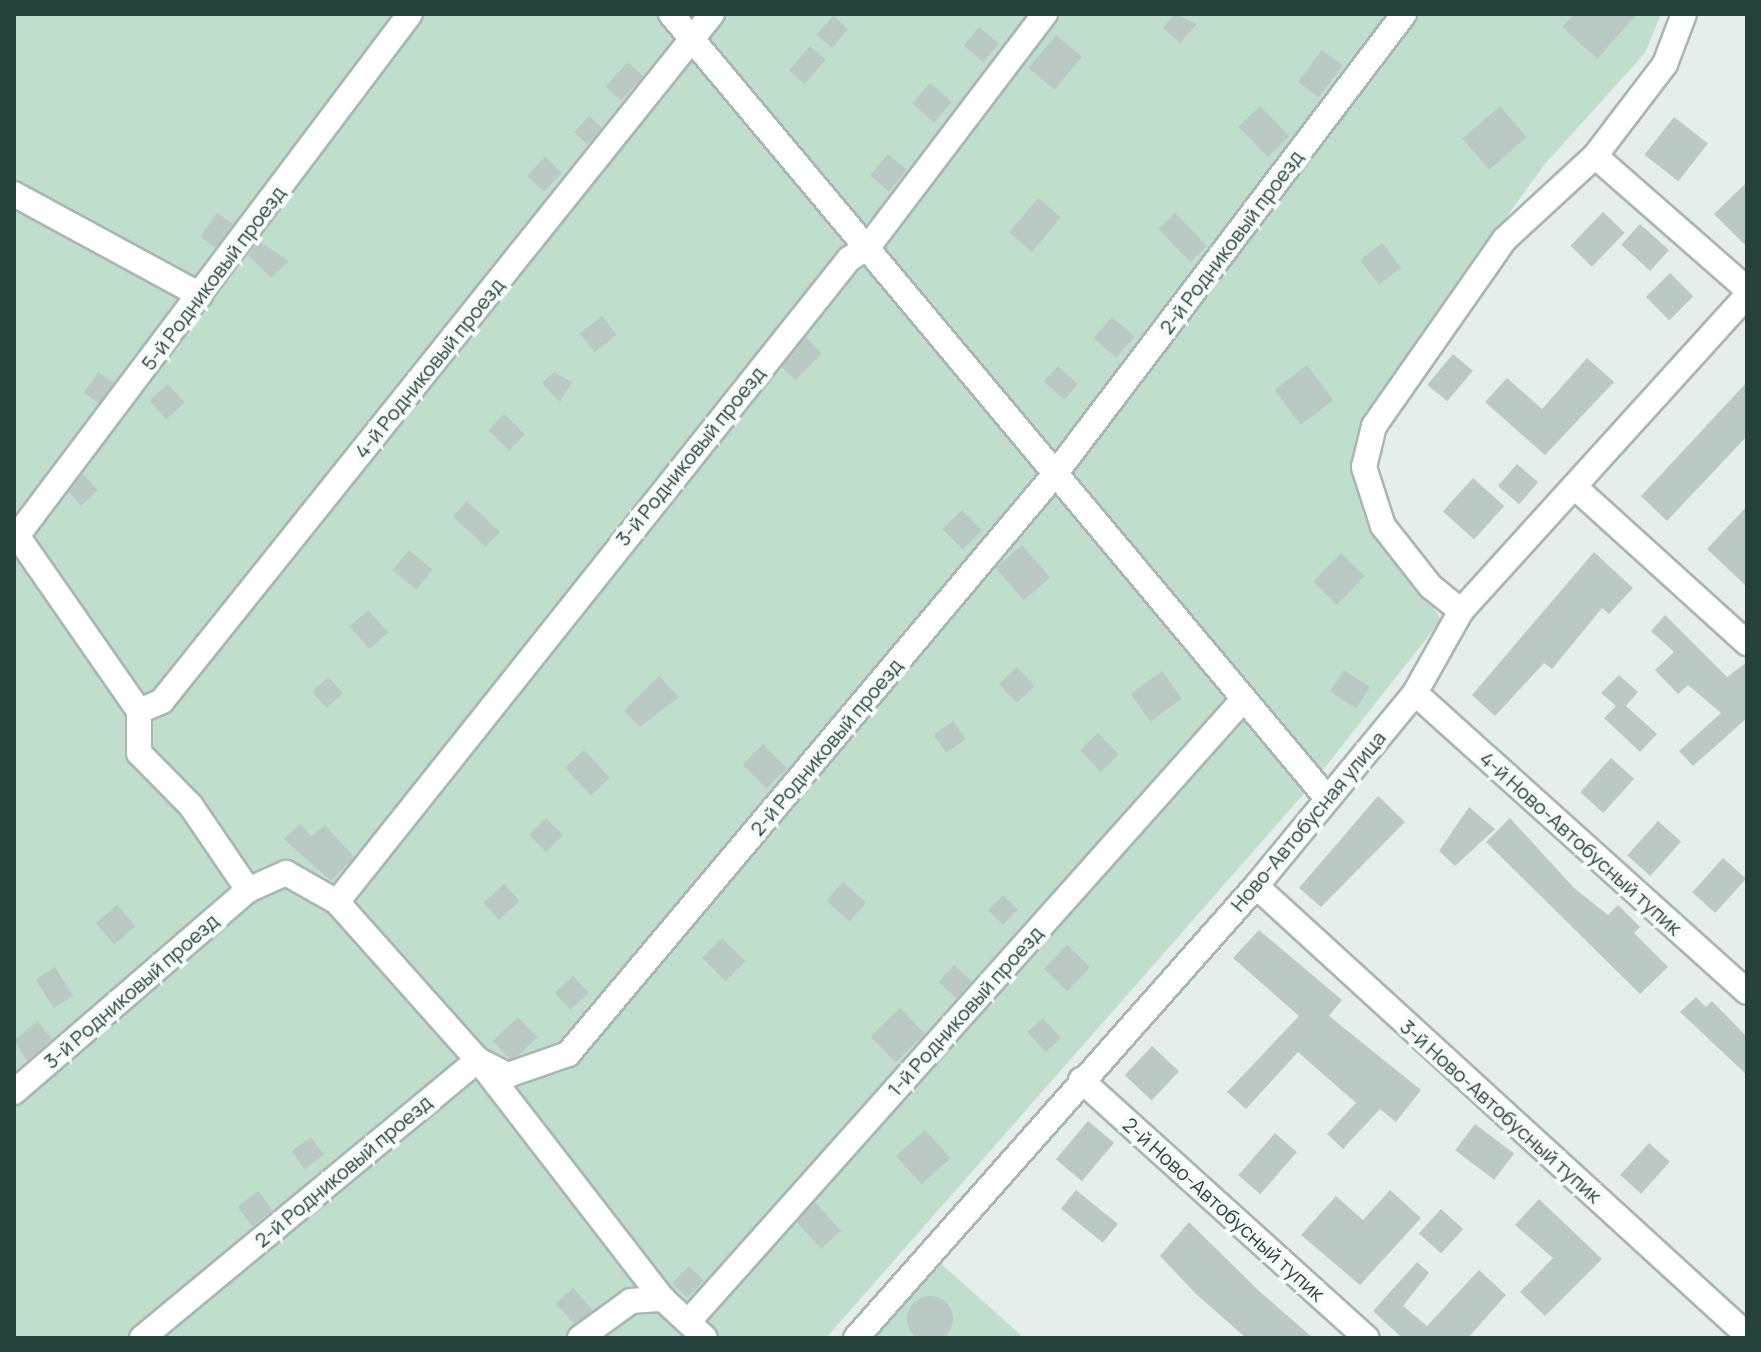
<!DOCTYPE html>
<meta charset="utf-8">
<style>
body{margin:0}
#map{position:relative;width:1761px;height:1352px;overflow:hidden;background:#e6eeec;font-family:Manrope,sans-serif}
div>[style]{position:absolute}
.green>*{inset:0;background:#bfdfcc}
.building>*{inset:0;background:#bbc9c5;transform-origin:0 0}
.round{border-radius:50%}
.roads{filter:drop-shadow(2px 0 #a8b7b4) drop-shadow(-2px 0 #a8b7b4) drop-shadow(0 2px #a8b7b4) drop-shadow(0 -2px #a8b7b4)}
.minor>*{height:24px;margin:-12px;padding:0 12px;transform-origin:12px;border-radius:12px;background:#fff}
span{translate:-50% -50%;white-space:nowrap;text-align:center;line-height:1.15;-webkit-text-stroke:8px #f7fbf9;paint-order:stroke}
.street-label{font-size:20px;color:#24413c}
.frame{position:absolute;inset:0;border:16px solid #24413c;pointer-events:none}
</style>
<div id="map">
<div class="green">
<i style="clip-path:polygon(14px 14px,659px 14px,695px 51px,724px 14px,1661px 14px,1645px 53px,1544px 165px,1364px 415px,1350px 472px,1441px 620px,1308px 789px,826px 1338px,14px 1338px)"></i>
<i style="clip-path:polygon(937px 1260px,1024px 1338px,870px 1338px)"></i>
</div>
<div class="building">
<i style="clip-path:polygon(1175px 14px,1197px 24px,1180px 43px,1163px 28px)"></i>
<i style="clip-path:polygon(1574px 14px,1637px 14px,1597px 59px,1562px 27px)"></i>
<i style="left:833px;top:16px;width:20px;height:25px;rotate:41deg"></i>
<i style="left:979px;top:27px;width:26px;height:24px;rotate:40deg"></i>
<i style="left:1056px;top:35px;width:34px;height:43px;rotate:40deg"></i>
<i style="left:810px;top:46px;width:21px;height:32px;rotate:41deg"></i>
<i style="left:1322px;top:50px;width:26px;height:40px;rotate:37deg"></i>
<i style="left:628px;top:62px;width:21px;height:33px;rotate:43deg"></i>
<i style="left:930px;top:83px;width:29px;height:27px;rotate:41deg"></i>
<i style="left:1260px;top:106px;width:42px;height:30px;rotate:46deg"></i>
<i style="left:1500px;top:106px;width:41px;height:50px;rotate:49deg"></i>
<i style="left:589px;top:116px;width:18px;height:22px;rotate:43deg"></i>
<i style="left:1674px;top:117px;width:43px;height:48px;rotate:38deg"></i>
<i style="left:888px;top:154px;width:25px;height:28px;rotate:40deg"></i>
<i style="left:545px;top:157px;width:23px;height:26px;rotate:43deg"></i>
<i style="clip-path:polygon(1747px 182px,1747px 247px,1714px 214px)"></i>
<i style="left:1038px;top:198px;width:30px;height:45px;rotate:40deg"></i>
<i style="left:1603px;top:212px;width:30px;height:47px;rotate:44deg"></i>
<i style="left:217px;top:213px;width:19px;height:29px;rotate:35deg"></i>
<i style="left:1175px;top:213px;width:46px;height:23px;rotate:46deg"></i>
<i style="left:1640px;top:224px;width:39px;height:28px;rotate:42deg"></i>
<i style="clip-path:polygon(258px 241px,289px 261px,271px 278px,248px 255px)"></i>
<i style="left:1382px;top:243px;width:31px;height:28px;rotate:52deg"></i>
<i style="left:1670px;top:273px;width:33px;height:34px;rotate:45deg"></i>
<i style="left:602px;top:316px;width:24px;height:28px;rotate:52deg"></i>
<i style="left:1112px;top:317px;width:30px;height:28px;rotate:41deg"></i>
<i style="clip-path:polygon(806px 337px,822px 354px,795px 380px,782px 367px)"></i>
<i style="left:1453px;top:354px;width:26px;height:40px;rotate:40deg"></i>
<i style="clip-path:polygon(1587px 358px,1614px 382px,1545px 455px,1485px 402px,1507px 378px,1542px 409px)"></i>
<i style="left:1307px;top:365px;width:44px;height:41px;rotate:53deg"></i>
<i style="left:1058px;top:366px;width:27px;height:21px;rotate:42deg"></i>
<i style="left:98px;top:372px;width:19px;height:25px;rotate:35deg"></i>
<i style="clip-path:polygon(554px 372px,572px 382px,560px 402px,542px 383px)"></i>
<i style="clip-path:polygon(1747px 382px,1747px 436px,1667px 521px,1641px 496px)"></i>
<i style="left:168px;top:384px;width:25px;height:25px;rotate:48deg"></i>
<i style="left:504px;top:414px;width:29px;height:23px;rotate:44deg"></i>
<i style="left:1517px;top:464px;width:28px;height:29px;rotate:41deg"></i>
<i style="clip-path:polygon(83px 474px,98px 490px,81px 506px,69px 492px)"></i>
<i style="left:1473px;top:478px;width:42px;height:45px;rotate:42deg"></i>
<i style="left:467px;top:501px;width:45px;height:21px;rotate:43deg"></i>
<i style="clip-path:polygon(1747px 506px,1747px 587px,1707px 549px)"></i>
<i style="left:962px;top:510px;width:29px;height:27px;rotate:46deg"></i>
<i style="left:1022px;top:545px;width:43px;height:35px;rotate:49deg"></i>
<i style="left:409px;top:550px;width:31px;height:26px;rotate:40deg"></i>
<i style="clip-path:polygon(1594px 552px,1633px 588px,1609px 614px,1602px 608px,1552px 669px,1544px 663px,1495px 716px,1472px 695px)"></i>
<i style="left:1341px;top:553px;width:33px;height:40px;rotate:44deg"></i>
<i style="left:368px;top:610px;width:30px;height:25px;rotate:48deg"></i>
<i style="clip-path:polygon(1665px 615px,1727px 677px,1747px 662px,1747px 718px,1693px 766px,1679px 751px,1721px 713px,1688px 685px,1678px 694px,1655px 670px,1674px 652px,1651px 631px)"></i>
<i style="left:1017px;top:667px;width:26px;height:25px;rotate:47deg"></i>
<i style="left:1344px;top:670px;width:31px;height:26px;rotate:33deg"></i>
<i style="left:1162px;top:671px;width:34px;height:39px;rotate:54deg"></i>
<i style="clip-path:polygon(1619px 675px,1638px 692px,1626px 706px,1657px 734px,1640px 752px,1604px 718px,1616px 706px,1601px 693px)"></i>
<i style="clip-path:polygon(659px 676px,679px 697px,640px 727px,624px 711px)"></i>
<i style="left:328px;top:677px;width:22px;height:22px;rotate:47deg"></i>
<i style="left:953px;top:721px;width:22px;height:24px;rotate:54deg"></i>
<i style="left:1098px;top:733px;width:30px;height:25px;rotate:46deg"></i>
<i style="left:763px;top:744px;width:34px;height:29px;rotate:45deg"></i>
<i style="left:584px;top:750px;width:38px;height:26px;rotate:47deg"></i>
<i style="left:1611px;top:758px;width:31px;height:46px;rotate:42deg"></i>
<i style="clip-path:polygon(1378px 796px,1405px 822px,1321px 907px,1299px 888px)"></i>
<i style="clip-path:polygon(1469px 807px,1495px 829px,1455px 866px,1439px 851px)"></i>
<i style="left:546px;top:818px;width:24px;height:24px;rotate:45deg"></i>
<i style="clip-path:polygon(1510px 818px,1574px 888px,1608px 915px,1618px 905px,1640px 927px,1634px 933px,1668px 967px,1640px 994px,1486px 842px)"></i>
<i style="left:1658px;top:821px;width:31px;height:46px;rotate:42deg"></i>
<i style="clip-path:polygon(300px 824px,311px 836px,325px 825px,354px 857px,331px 881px,284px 839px)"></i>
<i style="left:1723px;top:858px;width:31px;height:46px;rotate:42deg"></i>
<i style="left:843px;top:882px;width:31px;height:25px;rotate:42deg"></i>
<i style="left:504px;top:884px;width:23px;height:28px;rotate:47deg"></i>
<i style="left:1003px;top:895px;width:21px;height:21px;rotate:45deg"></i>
<i style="left:117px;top:905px;width:28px;height:28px;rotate:49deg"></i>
<i style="clip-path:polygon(1259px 930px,1342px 1000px,1329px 1016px,1421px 1090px,1396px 1122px,1380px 1109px,1343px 1149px,1327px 1134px,1356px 1103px,1298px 1052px,1246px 1109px,1227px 1092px,1299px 1016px,1233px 958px)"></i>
<i style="left:722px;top:938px;width:33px;height:28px;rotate:45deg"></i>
<i style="left:1067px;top:945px;width:32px;height:33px;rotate:44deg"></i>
<i style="left:954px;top:965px;width:24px;height:23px;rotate:42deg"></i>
<i style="left:55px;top:967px;width:34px;height:23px;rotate:58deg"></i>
<i style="left:573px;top:976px;width:23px;height:25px;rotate:47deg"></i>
<i style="clip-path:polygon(1696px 997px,1706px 1007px,1712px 1001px,1747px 1037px,1747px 1075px,1680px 1012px)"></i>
<i style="left:900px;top:1008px;width:36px;height:41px;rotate:46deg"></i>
<i style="left:518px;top:1017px;width:28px;height:35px;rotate:46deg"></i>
<i style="left:1043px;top:1018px;width:27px;height:21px;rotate:48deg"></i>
<i style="clip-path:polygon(38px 1021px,52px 1039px,27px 1061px,14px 1040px)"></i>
<i style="left:1152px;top:1046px;width:37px;height:40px;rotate:43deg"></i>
<i style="left:1088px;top:1121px;width:34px;height:50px;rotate:40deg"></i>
<i style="left:1475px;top:1124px;width:49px;height:33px;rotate:37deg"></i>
<i style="left:925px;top:1130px;width:38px;height:39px;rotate:48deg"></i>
<i style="left:1275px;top:1133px;width:29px;height:56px;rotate:41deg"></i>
<i style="left:311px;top:1137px;width:22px;height:24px;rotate:54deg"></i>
<i style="left:1649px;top:1143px;width:28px;height:43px;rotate:42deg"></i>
<i style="left:1076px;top:1190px;width:54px;height:24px;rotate:39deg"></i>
<i style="clip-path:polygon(1390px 1190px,1421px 1218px,1360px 1285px,1301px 1235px,1336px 1196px,1363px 1220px)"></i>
<i style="left:258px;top:1191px;width:24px;height:26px;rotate:52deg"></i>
<i style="clip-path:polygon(1539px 1199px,1602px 1259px,1545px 1316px,1520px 1292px,1553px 1258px,1515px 1225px)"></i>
<i style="left:815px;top:1202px;width:39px;height:27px;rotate:48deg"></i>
<i style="left:1441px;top:1209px;width:30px;height:33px;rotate:42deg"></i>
<i style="clip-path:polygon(1189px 1222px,1257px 1289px,1313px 1338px,1246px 1338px,1196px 1294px,1160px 1256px)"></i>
<i style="clip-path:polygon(1417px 1262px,1429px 1273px,1403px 1306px,1427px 1326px,1479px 1270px,1506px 1295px,1468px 1338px,1402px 1338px,1373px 1311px)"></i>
<i style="left:689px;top:1266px;width:21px;height:24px;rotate:45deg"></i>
<i style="left:573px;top:1288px;width:30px;height:23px;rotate:48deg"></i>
<i class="round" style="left:907px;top:1296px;width:46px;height:46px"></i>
</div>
<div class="roads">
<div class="minor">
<i style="left:671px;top:14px;width:1022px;rotate:50.08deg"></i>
<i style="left:1595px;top:156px;width:202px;rotate:41.2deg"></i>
<i style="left:14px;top:194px;width:212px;rotate:28.5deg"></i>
<i style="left:1578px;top:490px;width:228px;rotate:42.2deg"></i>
<i style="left:14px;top:531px;width:219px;rotate:55.2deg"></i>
<i style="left:139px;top:711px;width:42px;rotate:90deg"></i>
<i style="left:139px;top:753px;width:74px;rotate:45.5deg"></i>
<i style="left:191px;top:806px;width:102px;rotate:55.8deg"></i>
<i style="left:248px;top:890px;width:42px;rotate:-24.1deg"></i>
<i style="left:286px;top:873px;width:59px;rotate:29.6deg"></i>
<i style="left:337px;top:902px;width:212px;rotate:48.3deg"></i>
<i style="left:478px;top:1060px;width:302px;rotate:52.3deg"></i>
<i style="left:663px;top:1299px;width:57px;rotate:42.9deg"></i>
<i style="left:14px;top:540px;width:658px;rotate:-53.03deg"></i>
<i style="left:1461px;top:611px;width:38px;rotate:-141deg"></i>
<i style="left:1431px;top:587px;width:78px;rotate:-128.2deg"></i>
<i style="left:1383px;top:526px;width:62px;rotate:-107.9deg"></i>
<i style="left:1364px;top:467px;width:42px;rotate:-76.3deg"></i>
<i style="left:1374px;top:426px;width:228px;rotate:-55deg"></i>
<i style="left:1505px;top:239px;width:122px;rotate:-42.7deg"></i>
<i style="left:1595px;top:156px;width:116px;rotate:-52.7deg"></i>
<i style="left:1665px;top:64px;width:53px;rotate:-69.2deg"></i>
<i style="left:1415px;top:693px;width:447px;rotate:42deg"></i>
<i style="left:139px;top:711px;width:25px;rotate:-23deg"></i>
<i style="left:162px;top:701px;width:880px;rotate:-51.32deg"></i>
<i style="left:1256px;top:886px;width:665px;rotate:42.44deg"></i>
<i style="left:337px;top:902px;width:822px;rotate:-51.47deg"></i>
<i style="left:849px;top:259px;width:22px;rotate:-32deg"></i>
<i style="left:868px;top:247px;width:293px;rotate:-52.8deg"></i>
<i style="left:1081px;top:1080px;width:385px;rotate:42.1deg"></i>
<i style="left:14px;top:1092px;width:309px;rotate:-40.8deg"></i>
<i style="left:689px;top:1321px;width:831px;rotate:-48.27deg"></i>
<i style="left:142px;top:1338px;width:436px;rotate:-39.6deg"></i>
<i style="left:478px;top:1060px;width:34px;rotate:27deg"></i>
<i style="left:508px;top:1075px;width:64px;rotate:-19.3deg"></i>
<i style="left:568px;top:1054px;width:757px;rotate:-49.98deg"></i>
<i style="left:1055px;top:474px;width:577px;rotate:-52.81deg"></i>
<i style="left:580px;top:1338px;width:63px;rotate:-36deg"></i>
<i style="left:631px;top:1301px;width:32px;rotate:-4deg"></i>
<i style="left:856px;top:1338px;width:604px;rotate:-48.49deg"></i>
<i style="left:1256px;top:886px;width:250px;rotate:-50.5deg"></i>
<i style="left:1415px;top:693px;width:94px;rotate:-60.7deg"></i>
<i style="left:1461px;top:611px;width:425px;rotate:-47.8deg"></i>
</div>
</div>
<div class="street-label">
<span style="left:1231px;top:242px;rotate:-53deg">2-й Родниковый проезд</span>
<span style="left:213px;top:278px;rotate:-53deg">5-й Родниковый проезд</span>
<span style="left:429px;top:368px;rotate:-51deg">4-й Родниковый проезд</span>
<span style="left:690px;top:456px;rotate:-51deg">3-й Родниковый проезд</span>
<span style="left:826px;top:747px;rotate:-50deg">2-й Родниковый проезд</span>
<span style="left:1308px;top:821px;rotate:-50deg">Ново-Автобусная улица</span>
<span style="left:1581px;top:843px;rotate:42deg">4-й Ново-Автобусный тупик</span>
<span style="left:131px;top:991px;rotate:-41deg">3-й Родниковый проезд</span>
<span style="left:965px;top:1011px;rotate:-48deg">1-й Родниковый проезд</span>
<span style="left:1501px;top:1111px;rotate:42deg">3-й Ново-Автобусный тупик</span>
<span style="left:343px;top:1171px;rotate:-40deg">2-й Родниковый проезд</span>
<span style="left:1224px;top:1209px;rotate:42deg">2-й Ново-Автобусный тупик</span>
</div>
<div class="frame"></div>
</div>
